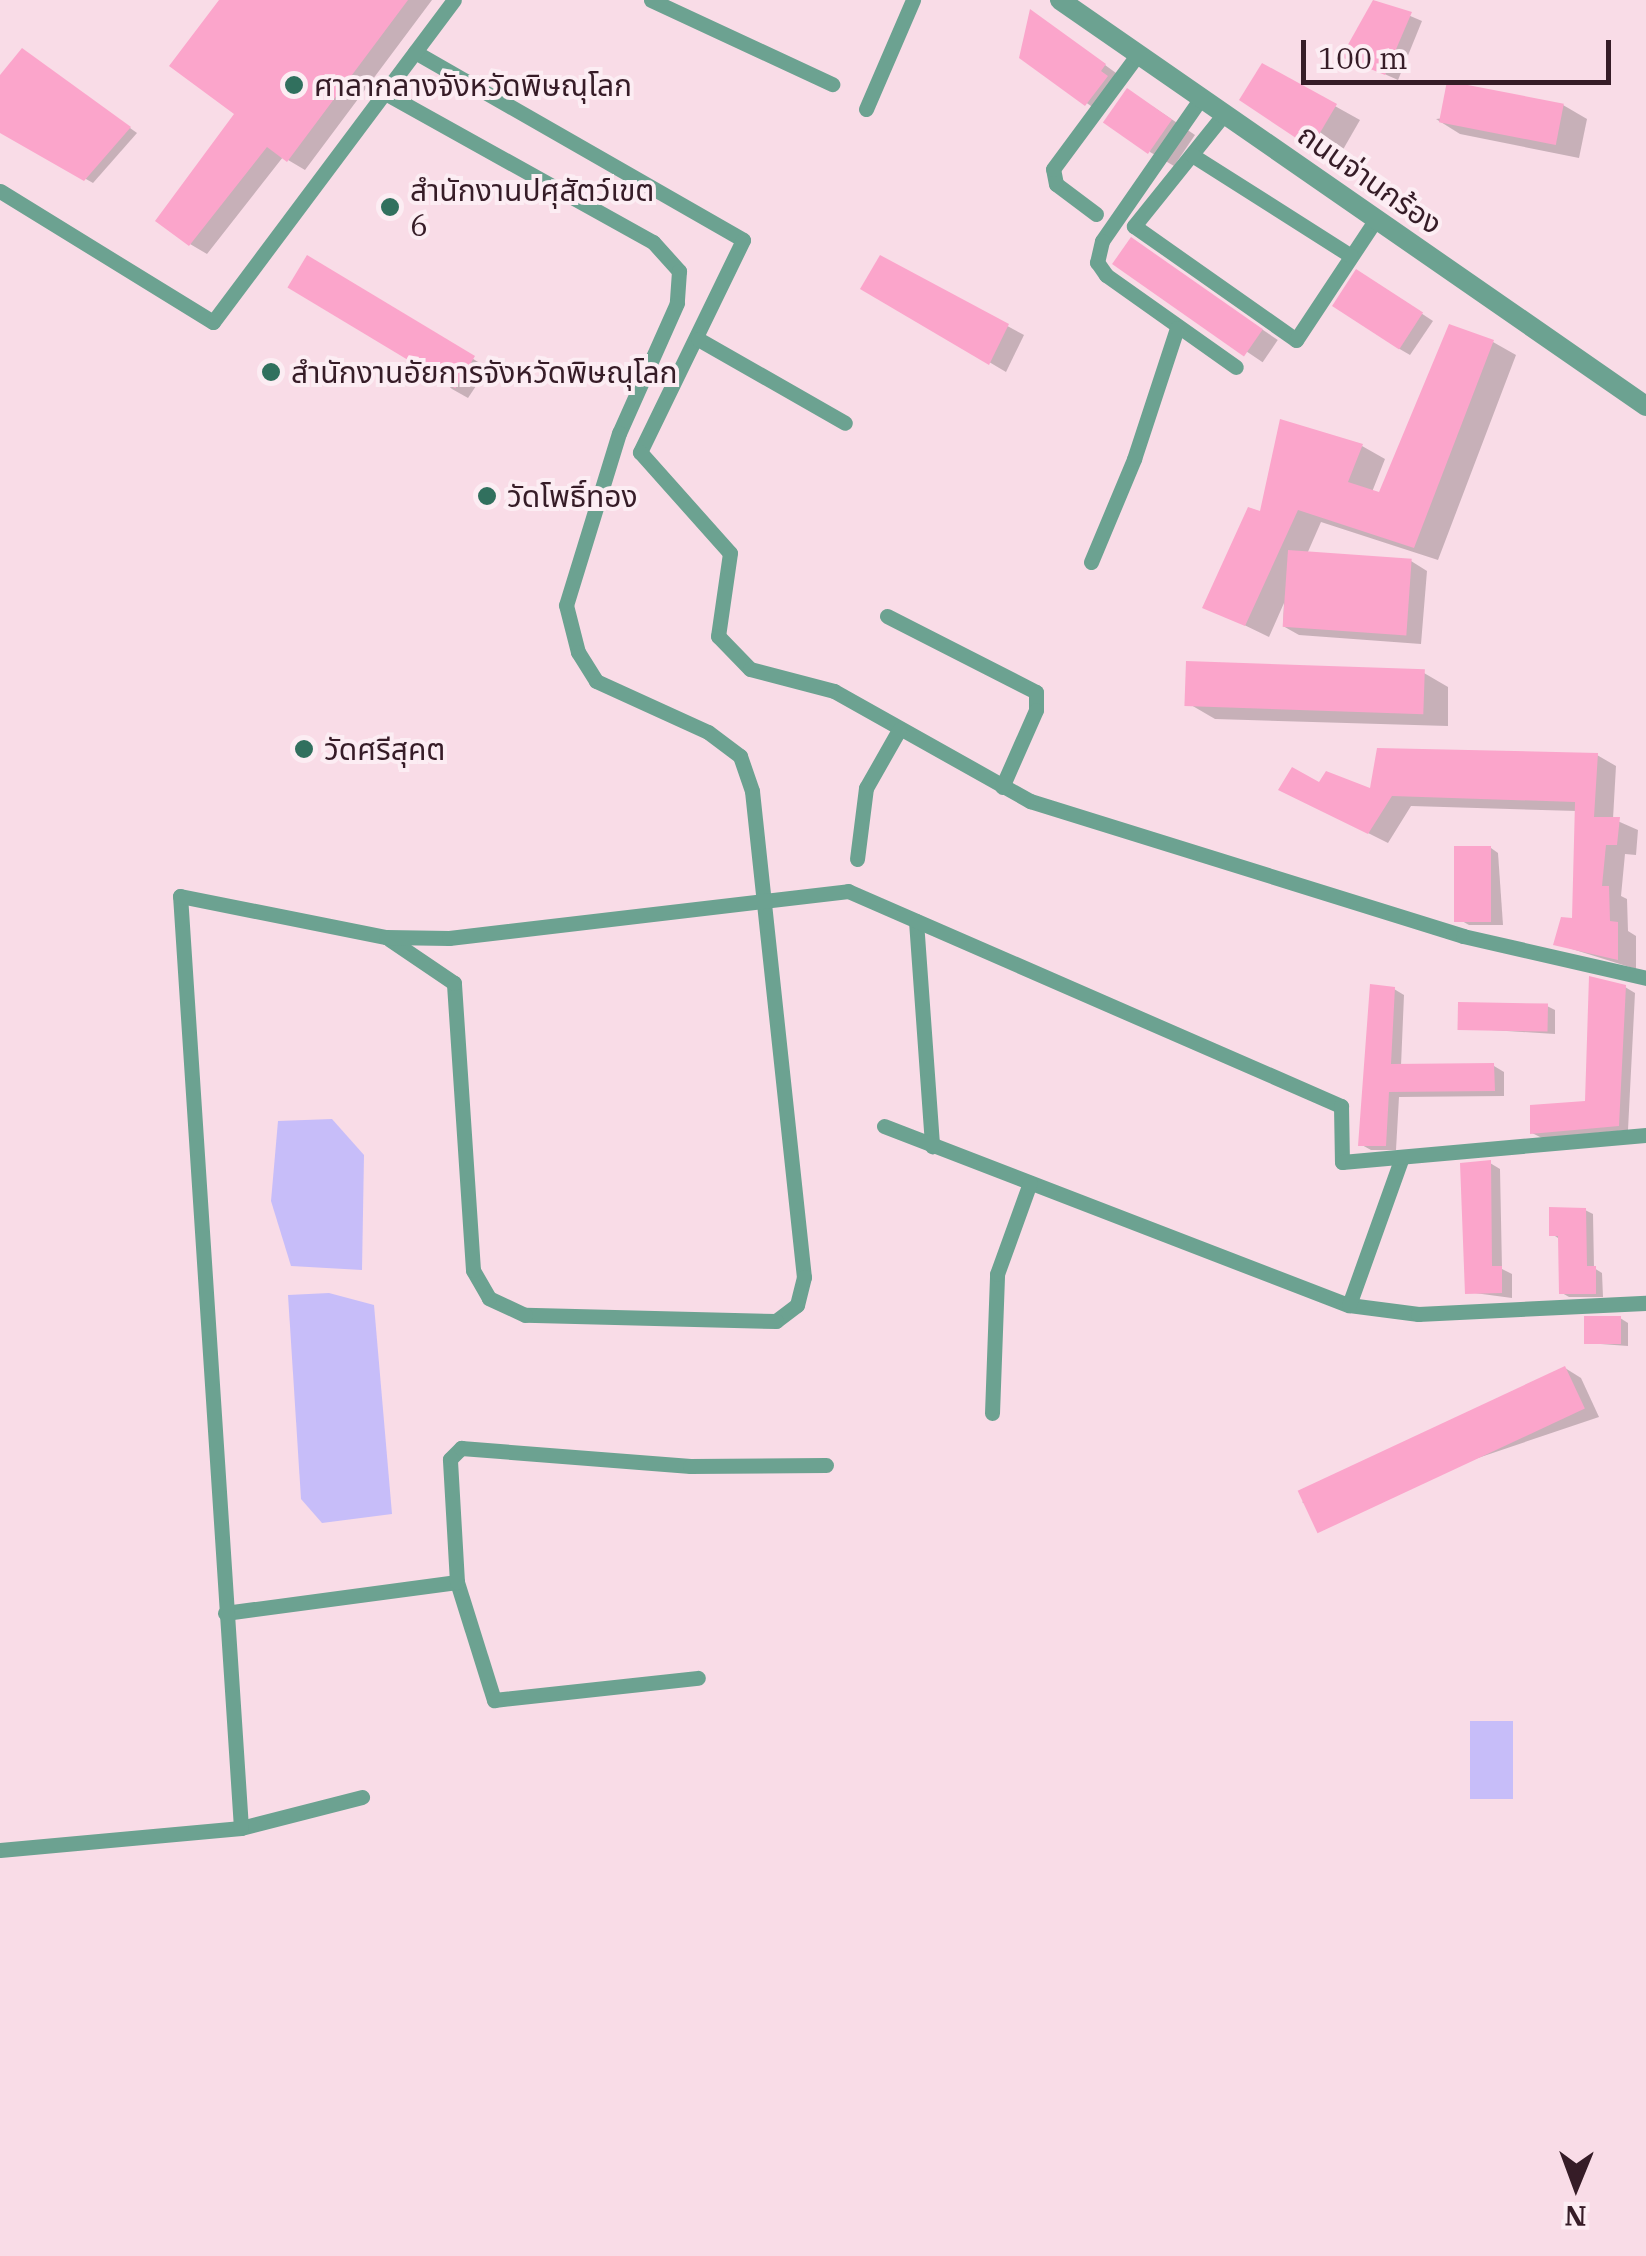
<!DOCTYPE html>
<meta charset="utf-8">
<style>
body{margin:0}
#map{position:relative;width:1646px;height:2256px;overflow:hidden;background:#f9dce7;font-family:"IBM Plex Serif","Noto Sans Thai",serif}
div>[style]{position:absolute}
.water>*{inset:0;background:#c7bdf9;transform-origin:0 0}
.shadow>*{inset:0;background:#0003;transform-origin:0 0}
.building>*{inset:0;background:#fba5cb;transform-origin:0 0}
.minor>*{height:15px;margin:-7.5px;padding:0 7.5px;transform-origin:7.5px;border-radius:7.5px;background:#6ca291}
.tertiary>*{height:20px;margin:-10px;padding:0 10px;transform-origin:10px;border-radius:10px;background:#6ca291}
.dots>*{width:28px;height:28px;translate:-50% -50%;box-sizing:border-box;border:5px solid #fcedf3;border-radius:50%}
span{translate:-50% -50%;white-space:nowrap;text-align:center;line-height:1.15;-webkit-text-stroke:8px #fcedf3;paint-order:stroke}
.poi-label{font-size:30px;color:#361c27}
.left{translate:0 -50%;text-align:left}
.street-label{font-size:30px;color:#361c27}
.north{position:absolute;left:1526px;top:2136px;width:100px;height:100px;-webkit-text-stroke:8px #fcedf3;paint-order:stroke;rotate:181deg;font-size:28px;font-weight:700;line-height:40px;text-align:center;color:#361c27}
.north::after{content:'';display:block;margin:auto;width:35px;height:45px;background:#361c27;clip-path:polygon(50% 0,100% 100%,50% 72%,0 100%)}
.scale{position:absolute;left:1301px;top:40px;width:310px;height:45px;box-sizing:border-box;border:5px solid #361c27;border-top:0;padding-left:12px;font-size:30px;line-height:35px;white-space:nowrap;color:#361c27;-webkit-text-stroke:8px #fcedf3;paint-order:stroke}
</style>
<div id="map">
<div class="water">
<i style="clip-path:polygon(332px 1119px,364px 1155px,362px 1270px,291px 1266px,271px 1201px,278px 1121px)"></i>
<i style="clip-path:polygon(329px 1293px,374px 1305px,392px 1514px,322px 1523px,301px 1499px,288px 1295px)"></i>
<i style="left:1470px;top:1721px;width:43px;height:78px"></i>
</div>
<div class="shadow">
<i style="clip-path:polygon(222px 0,432px 0,305px 170px,283px 157px,207px 254px,190px 244px,238px 114px)"></i>
<i style="clip-path:polygon(1375px 1px,1422px 21px,1398px 80px,1344px 56px)"></i>
<i style="clip-path:polygon(1042px 19px,1116px 73px,1098px 111px,1022px 57px)"></i>
<i style="clip-path:polygon(30px 56px,137px 133px,93px 183px,0 130px,0 79px)"></i>
<i style="clip-path:polygon(1263px 66px,1360px 120px,1337px 160px,1243px 100px)"></i>
<i style="clip-path:polygon(1563px 105px,1587px 119px,1579px 158px,1460px 134px,1436px 119px)"></i>
<i style="clip-path:polygon(1152px 106px,1195px 135px,1174px 166px,1150px 152px)"></i>
<i style="left:1131px;top:241px;width:177px;height:27px;rotate:34deg"></i>
<i style="clip-path:polygon(881px 258px,1024px 335px,1006px 372px,864px 288px)"></i>
<i style="clip-path:polygon(308px 259px,488px 368px,468px 398px,452px 389px)"></i>
<i style="clip-path:polygon(1369px 279px,1433px 321px,1410px 355px,1398px 348px)"></i>
<i style="clip-path:polygon(1493px 342px,1516px 355px,1438px 560px,1321px 522px,1307px 554px,1411px 561px,1427px 571px,1421px 644px,1299px 635px,1283px 626px,1284px 603px,1269px 637px,1205px 606px,1262px 515px,1362px 446px,1385px 459px,1372px 492px,1381px 495px)"></i>
<i style="clip-path:polygon(1424px 673px,1448px 687px,1448px 726px,1215px 719px,1191px 705px)"></i>
<i style="clip-path:polygon(1597px 755px,1616px 766px,1613px 819px,1638px 830px,1636px 855px,1625px 854px,1621px 896px,1627px 899px,1628px 931px,1636px 936px,1636px 969px,1556px 944px,1574px 921px,1577px 811px,1411px 806px,1388px 843px,1300px 799px,1320px 785px,1372px 792px)"></i>
<i style="clip-path:polygon(1491px 848px,1498px 853px,1503px 925px,1469px 925px,1462px 921px)"></i>
<i style="clip-path:polygon(1625px 987px,1635px 993px,1628px 1130px,1542px 1138px,1532px 1133px,1587px 1104px)"></i>
<i style="clip-path:polygon(1394px 989px,1404px 995px,1401px 1066px,1494px 1066px,1504px 1072px,1504px 1096px,1399px 1097px,1396px 1150px,1371px 1150px,1360px 1144px)"></i>
<i style="clip-path:polygon(1547px 1006px,1555px 1010px,1555px 1034px,1461px 1028px)"></i>
<i style="clip-path:polygon(1490px 1163px,1500px 1169px,1502px 1269px,1512px 1274px,1512px 1298px,1467px 1292px)"></i>
<i style="clip-path:polygon(1585px 1210px,1593px 1214px,1594px 1268px,1602px 1273px,1603px 1297px,1569px 1297px,1562px 1293px,1561px 1240px,1552px 1234px)"></i>
<i style="clip-path:polygon(1620px 1318px,1628px 1323px,1628px 1346px,1587px 1343px)"></i>
<i style="clip-path:polygon(1565px 1368px,1581px 1378px,1599px 1417px,1318px 1512px,1302px 1502px)"></i>
</div>
<div class="building">
<i style="clip-path:polygon(219px 0,408px 0,287px 162px,267px 147px,189px 246px,155px 221px,234px 114px,169px 66px)"></i>
<i style="clip-path:polygon(1373px 0,1412px 12px,1385px 75px,1341px 57px)"></i>
<i style="clip-path:polygon(1030px 9px,1106px 64px,1101px 71px,1108px 76px,1085px 106px,1019px 58px)"></i>
<i style="clip-path:polygon(22px 48px,131px 127px,84px 181px,0 133px,0 75px)"></i>
<i style="clip-path:polygon(1262px 63px,1337px 104px,1311px 148px,1239px 100px)"></i>
<i style="left:1447px;top:81px;width:119px;height:42px;rotate:11deg"></i>
<i style="left:1127px;top:88px;width:55px;height:42px;rotate:35deg"></i>
<i style="left:1131px;top:237px;width:161px;height:33px;rotate:35deg"></i>
<i style="left:307px;top:255px;width:196px;height:38px;rotate:31deg"></i>
<i style="clip-path:polygon(880px 255px,1009px 324px,989px 365px,860px 289px)"></i>
<i style="left:1356px;top:269px;width:80px;height:44px;rotate:33deg"></i>
<i style="clip-path:polygon(1449px 324px,1494px 340px,1414px 548px,1298px 510px,1245px 626px,1202px 608px,1248px 507px,1260px 511px,1280px 419px,1363px 444px,1348px 482px,1379px 492px)"></i>
<i style="left:1288px;top:550px;width:124px;height:77px;rotate:4deg"></i>
<i style="left:1186px;top:661px;width:239px;height:45px;rotate:2deg"></i>
<i style="clip-path:polygon(1377px 748px,1598px 753px,1594px 817px,1620px 817px,1617px 845px,1606px 845px,1602px 886px,1609px 886px,1610px 921px,1618px 922px,1618px 960px,1553px 945px,1561px 917px,1572px 918px,1575px 802px,1392px 796px,1368px 834px,1278px 790px,1292px 767px,1319px 782px,1326px 771px,1370px 788px)"></i>
<i style="left:1454px;top:846px;width:37px;height:76px"></i>
<i style="clip-path:polygon(1589px 976px,1626px 985px,1619px 1126px,1530px 1134px,1530px 1105px,1585px 1101px)"></i>
<i style="clip-path:polygon(1370px 984px,1395px 987px,1391px 1064px,1494px 1063px,1495px 1091px,1389px 1092px,1386px 1146px,1358px 1146px)"></i>
<i style="left:1458px;top:1002px;width:90px;height:28px;rotate:1deg"></i>
<i style="clip-path:polygon(1491px 1160px,1492px 1266px,1502px 1266px,1502px 1293px,1465px 1294px,1460px 1163px)"></i>
<i style="clip-path:polygon(1549px 1207px,1586px 1208px,1587px 1266px,1596px 1266px,1596px 1294px,1559px 1294px,1558px 1236px,1549px 1236px)"></i>
<i style="left:1621px;top:1316px;width:28px;height:37px;rotate:90deg"></i>
<i style="left:1565px;top:1366px;width:47px;height:295px;rotate:65deg"></i>
</div>
<div class="minor">
<i style="left:651px;top:0;width:200px;rotate:24.9deg"></i>
<i style="left:415px;top:52px;width:378px;rotate:29.8deg"></i>
<i style="left:743px;top:240px;width:236px;rotate:115.9deg"></i>
<i style="left:640px;top:452px;width:135px;rotate:48.3deg"></i>
<i style="left:730px;top:553px;width:84px;rotate:98.2deg"></i>
<i style="left:718px;top:636px;width:46px;rotate:45.9deg"></i>
<i style="left:750px;top:669px;width:87px;rotate:14.7deg"></i>
<i style="left:834px;top:691px;width:225px;rotate:29.3deg"></i>
<i style="left:1030px;top:801px;width:454px;rotate:17.3deg"></i>
<i style="left:1463px;top:936px;width:188px;rotate:12.9deg"></i>
<i style="left:385px;top:93px;width:307px;rotate:29.1deg"></i>
<i style="left:653px;top:242px;width:39px;rotate:48deg"></i>
<i style="left:679px;top:271px;width:32px;rotate:94deg"></i>
<i style="left:677px;top:303px;width:142px;rotate:114deg"></i>
<i style="left:619px;top:433px;width:180px;rotate:107.1deg"></i>
<i style="left:566px;top:605px;width:49px;rotate:75.7deg"></i>
<i style="left:578px;top:652px;width:34px;rotate:58deg"></i>
<i style="left:596px;top:681px;width:123px;rotate:24.5deg"></i>
<i style="left:708px;top:732px;width:40px;rotate:37deg"></i>
<i style="left:740px;top:756px;width:37px;rotate:71deg"></i>
<i style="left:752px;top:791px;width:489px;rotate:83.9deg"></i>
<i style="left:804px;top:1277px;width:29px;rotate:104deg"></i>
<i style="left:797px;top:1305px;width:26px;rotate:143deg"></i>
<i style="left:776px;top:1321px;width:251px;rotate:-178.6deg"></i>
<i style="left:525px;top:1315px;width:40px;rotate:-155deg"></i>
<i style="left:489px;top:1298px;width:32px;rotate:-120deg"></i>
<i style="left:473px;top:1270px;width:288px;rotate:-93.8deg"></i>
<i style="left:454px;top:983px;width:78px;rotate:-145.9deg"></i>
<i style="left:1201px;top:98px;width:174px;rotate:124.7deg"></i>
<i style="left:1102px;top:241px;width:22px;rotate:103deg"></i>
<i style="left:1097px;top:262px;width:16px;rotate:55deg"></i>
<i style="left:1106px;top:275px;width:159px;rotate:35.3deg"></i>
<i style="left:866px;top:109px;width:119px;rotate:-66.7deg"></i>
<i style="left:1224px;top:114px;width:144px;rotate:128.8deg"></i>
<i style="left:1134px;top:226px;width:198px;rotate:35.1deg"></i>
<i style="left:1296px;top:340px;width:145px;rotate:-56.5deg"></i>
<i style="left:1192px;top:155px;width:188px;rotate:32.4deg"></i>
<i style="left:0;top:191px;width:250px;rotate:31.6deg"></i>
<i style="left:213px;top:322px;width:402px;rotate:-53.2deg"></i>
<i style="left:1096px;top:214px;width:50px;rotate:-143.1deg"></i>
<i style="left:1056px;top:184px;width:15px;rotate:-101deg"></i>
<i style="left:1053px;top:169px;width:143px;rotate:-53.5deg"></i>
<i style="left:698px;top:339px;width:169px;rotate:29.7deg"></i>
<i style="left:1091px;top:562px;width:112px;rotate:-67.3deg"></i>
<i style="left:1134px;top:459px;width:138px;rotate:-71.8deg"></i>
<i style="left:887px;top:616px;width:167px;rotate:27deg"></i>
<i style="left:1036px;top:692px;width:18px;rotate:90deg"></i>
<i style="left:1036px;top:710px;width:84px;rotate:113.8deg"></i>
<i style="left:857px;top:859px;width:72px;rotate:-82.8deg"></i>
<i style="left:866px;top:788px;width:67px;rotate:-60.4deg"></i>
<i style="left:916px;top:921px;width:226px;rotate:85.9deg"></i>
<i style="left:884px;top:1126px;width:498px;rotate:21.1deg"></i>
<i style="left:1349px;top:1305px;width:70px;rotate:7.4deg"></i>
<i style="left:1418px;top:1314px;width:228px;rotate:-2.8deg"></i>
<i style="left:1349px;top:1305px;width:157px;rotate:-70.3deg"></i>
<i style="left:992px;top:1413px;width:139px;rotate:-87.9deg"></i>
<i style="left:997px;top:1274px;width:97px;rotate:-70.1deg"></i>
<i style="left:457px;top:1582px;width:124px;rotate:72.6deg"></i>
<i style="left:494px;top:1700px;width:205px;rotate:-6.2deg"></i>
<i style="left:225px;top:1613px;width:234px;rotate:-7.6deg"></i>
<i style="left:457px;top:1582px;width:123px;rotate:-93.3deg"></i>
<i style="left:450px;top:1459px;width:16px;rotate:-45deg"></i>
<i style="left:461px;top:1448px;width:230px;rotate:4.5deg"></i>
<i style="left:690px;top:1466px;width:136px;rotate:-0.4deg"></i>
<i style="left:241px;top:1828px;width:125px;rotate:-14.4deg"></i>
<i style="left:0;top:1850px;width:242px;rotate:-5.2deg"></i>
<i style="left:241px;top:1828px;width:934px;rotate:-93.74deg"></i>
<i style="left:180px;top:896px;width:210px;rotate:11.3deg"></i>
<i style="left:386px;top:937px;width:63px;rotate:0.9deg"></i>
<i style="left:449px;top:938px;width:402px;rotate:-6.7deg"></i>
<i style="left:848px;top:891px;width:538px;rotate:23.56deg"></i>
<i style="left:1341px;top:1106px;width:56px;rotate:89deg"></i>
<i style="left:1342px;top:1162px;width:305px;rotate:-5.1deg"></i>
</div>
<div class="tertiary">
<i style="left:1060px;top:0;width:713px;rotate:34.72deg"></i>
</div>
<div class="dots">
<i style="left:294px;top:85px;background:#31705e"></i>
<i style="left:390px;top:207px;background:#31705e"></i>
<i style="left:271px;top:372px;background:#31705e"></i>
<i style="left:487px;top:496px;background:#31705e"></i>
<i style="left:304px;top:749px;background:#31705e"></i>
</div>
<div class="poi-label">
<span class="left" style="left:314px;top:85px">ศาลากลางจังหวัดพิษณุโลก</span>
<span class="left" style="left:410px;top:207px">สำนักงานปศุสัตว์เขต<br>6</span>
<span class="left" style="left:291px;top:372px">สำนักงานอัยการจังหวัดพิษณุโลก</span>
<span class="left" style="left:507px;top:496px">วัดโพธิ์ทอง</span>
<span class="left" style="left:324px;top:749px">วัดศรีสุคต</span>
</div>
<div class="street-label">
<span style="left:1370px;top:179px;rotate:35deg">ถนนจ่านกร้อง</span>
</div>
<div class="north">N</div>
<div class="scale">100 m</div>
</div>
